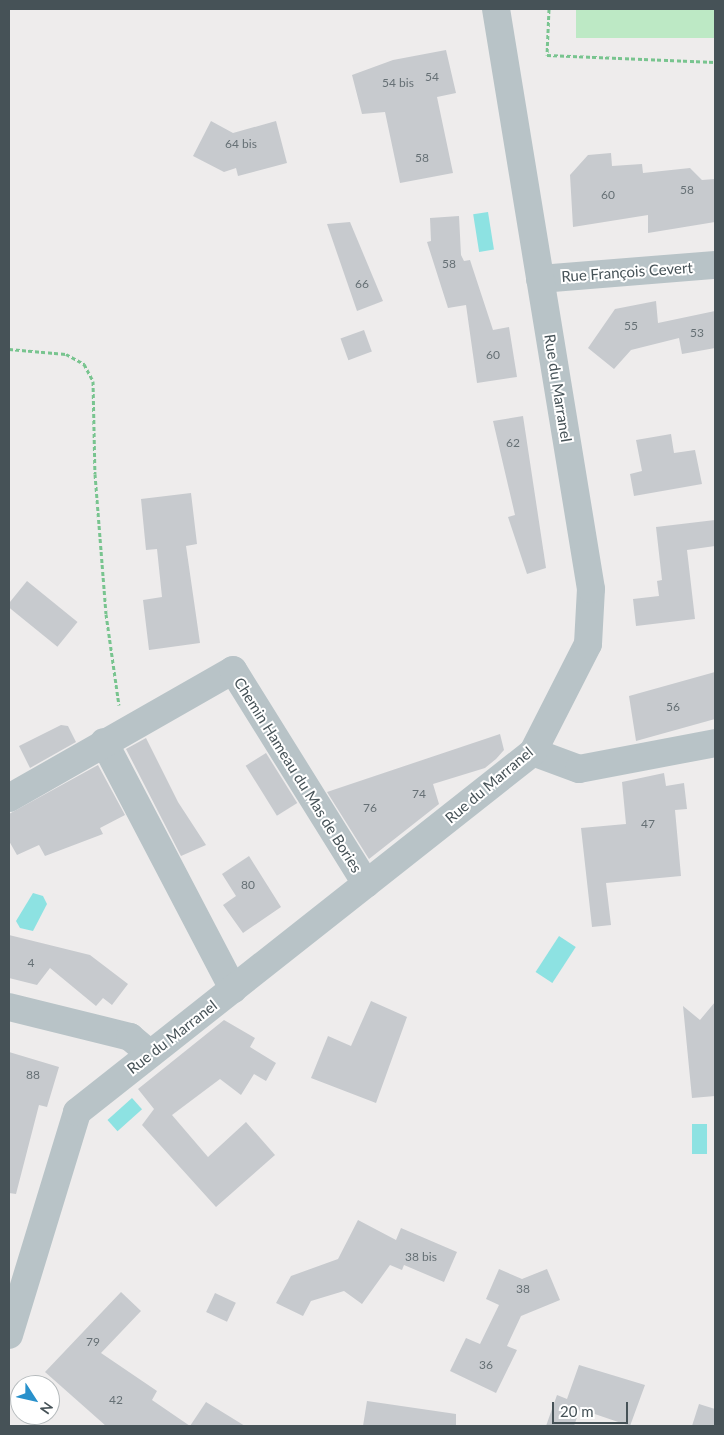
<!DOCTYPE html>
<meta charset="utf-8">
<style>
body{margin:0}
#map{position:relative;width:724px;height:1435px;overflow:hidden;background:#eeecec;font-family:Lato,sans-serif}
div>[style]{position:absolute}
.green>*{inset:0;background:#bde9c5;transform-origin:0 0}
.water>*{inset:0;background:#8de2e2;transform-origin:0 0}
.building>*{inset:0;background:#c7cace;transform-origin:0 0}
.path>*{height:3px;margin-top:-1.5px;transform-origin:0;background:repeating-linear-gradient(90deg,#78c48f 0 4px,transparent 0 6.5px)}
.minor>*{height:28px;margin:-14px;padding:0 14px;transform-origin:14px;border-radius:14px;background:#b8c3c7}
span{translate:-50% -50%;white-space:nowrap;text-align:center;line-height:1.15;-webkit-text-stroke:4px #fff;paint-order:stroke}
.number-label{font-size:12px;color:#667075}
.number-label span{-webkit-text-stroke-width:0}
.street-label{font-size:15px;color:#465257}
.frame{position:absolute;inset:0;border:10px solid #465257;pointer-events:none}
.north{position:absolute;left:10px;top:1375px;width:50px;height:50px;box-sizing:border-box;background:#fff;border:1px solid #b5babc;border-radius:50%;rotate:125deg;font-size:14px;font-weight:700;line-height:20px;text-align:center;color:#465257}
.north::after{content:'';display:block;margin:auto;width:18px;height:22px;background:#2991cb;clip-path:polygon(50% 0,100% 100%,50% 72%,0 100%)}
.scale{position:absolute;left:552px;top:1402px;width:76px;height:22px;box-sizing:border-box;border:2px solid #465257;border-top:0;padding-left:6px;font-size:15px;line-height:18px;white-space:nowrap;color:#465257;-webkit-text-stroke:4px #fff;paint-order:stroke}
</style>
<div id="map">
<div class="green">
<i style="left:576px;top:9px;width:139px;height:29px"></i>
</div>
<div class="water">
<i style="left:488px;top:212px;width:38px;height:15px;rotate:81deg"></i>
<i style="clip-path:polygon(33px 893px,43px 896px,47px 904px,33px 931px,20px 928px,16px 921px)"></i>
<i style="left:559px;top:936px;width:20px;height:43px;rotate:33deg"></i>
<i style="left:132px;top:1098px;width:15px;height:33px;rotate:48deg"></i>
<i style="left:692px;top:1124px;width:15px;height:30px"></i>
</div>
<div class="building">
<i style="clip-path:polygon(446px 50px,456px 93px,437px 97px,453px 173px,400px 183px,385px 112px,362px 114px,352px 75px,393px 60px)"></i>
<i style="clip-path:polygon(211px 121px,233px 133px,276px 121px,287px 163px,238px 176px,236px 168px,224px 172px,193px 156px)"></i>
<i style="clip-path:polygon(611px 153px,612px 166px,642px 164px,643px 173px,690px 168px,702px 180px,715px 179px,715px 222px,648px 233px,648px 215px,573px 227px,570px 175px,588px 155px)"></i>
<i style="clip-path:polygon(459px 216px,461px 255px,464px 261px,470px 260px,493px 330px,509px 327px,517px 377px,477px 383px,466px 305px,448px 308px,427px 242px,431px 241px,430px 218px)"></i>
<i style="clip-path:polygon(350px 222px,383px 301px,357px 311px,327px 224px)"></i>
<i style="clip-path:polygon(656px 301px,658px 323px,715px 311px,715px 348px,682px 354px,679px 338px,631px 350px,614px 369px,588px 348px,615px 309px)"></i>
<i style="left:364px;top:330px;width:23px;height:25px;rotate:70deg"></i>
<i style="clip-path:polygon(523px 416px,546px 568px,527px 574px,508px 517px,515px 515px,493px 421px)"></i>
<i style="clip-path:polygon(671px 434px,674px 453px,695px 450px,702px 484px,634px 496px,630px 474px,642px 471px,636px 440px)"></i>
<i style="clip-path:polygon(191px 493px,197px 544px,186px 546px,200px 643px,149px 650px,143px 600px,162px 597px,157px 549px,146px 550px,141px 499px)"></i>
<i style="clip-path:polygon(715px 520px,715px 546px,687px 550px,695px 619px,636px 626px,633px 599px,659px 596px,657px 581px,662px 580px,656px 527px)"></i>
<i style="left:27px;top:581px;width:65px;height:32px;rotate:39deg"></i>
<i style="clip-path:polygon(715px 672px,715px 719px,636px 741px,629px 696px)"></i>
<i style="clip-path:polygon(61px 725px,68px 726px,76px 742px,30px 768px,19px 746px)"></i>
<i style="clip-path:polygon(500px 734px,504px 750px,496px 759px,485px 768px,433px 784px,439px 804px,369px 859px,327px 792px)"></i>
<i style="clip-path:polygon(146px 738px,178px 802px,206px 845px,181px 856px,126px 749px)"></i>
<i style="left:266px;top:753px;width:59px;height:24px;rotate:58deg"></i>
<i style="clip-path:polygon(98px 765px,125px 815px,100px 828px,103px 834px,45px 856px,39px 845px,17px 855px,9px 841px,9px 814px)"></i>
<i style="clip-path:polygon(664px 773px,666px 786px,684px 783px,687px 809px,675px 810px,681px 876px,606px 883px,611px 925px,592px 927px,581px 828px,626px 824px,622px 782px)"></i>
<i style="clip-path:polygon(249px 856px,281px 907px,243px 933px,223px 905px,236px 896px,222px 874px)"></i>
<i style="clip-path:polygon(9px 935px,90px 955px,128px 984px,112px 1005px,103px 998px,96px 1006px,50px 968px,37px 985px,9px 978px)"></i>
<i style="clip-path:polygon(371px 1001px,407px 1017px,376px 1103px,311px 1078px,328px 1036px,351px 1046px)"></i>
<i style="clip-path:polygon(715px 1002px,715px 1096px,692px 1098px,683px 1006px,700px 1020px)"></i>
<i style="clip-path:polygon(224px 1020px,255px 1038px,250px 1047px,276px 1063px,266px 1081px,254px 1074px,241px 1095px,220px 1079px,172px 1115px,208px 1157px,246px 1122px,275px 1155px,216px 1207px,142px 1125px,154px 1109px,138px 1089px)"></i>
<i style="clip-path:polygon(9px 1052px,59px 1067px,47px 1107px,39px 1105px,16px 1194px,9px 1193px)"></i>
<i style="clip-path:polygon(358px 1220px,396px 1240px,401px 1228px,457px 1252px,444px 1282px,404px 1265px,402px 1270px,390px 1265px,362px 1304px,344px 1291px,311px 1301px,303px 1316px,276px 1303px,291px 1276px,338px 1259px)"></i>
<i style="clip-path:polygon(499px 1269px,522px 1279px,547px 1269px,560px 1300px,521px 1316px,507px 1346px,517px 1350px,496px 1393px,450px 1371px,466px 1338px,480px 1344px,499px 1305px,486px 1299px)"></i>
<i style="clip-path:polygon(121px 1292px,141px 1311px,101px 1353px,157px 1391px,152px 1400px,190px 1426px,206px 1402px,245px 1426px,106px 1426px,45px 1372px)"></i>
<i style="left:215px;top:1293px;width:23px;height:21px;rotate:25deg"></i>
<i style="clip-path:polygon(579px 1365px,645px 1385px,630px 1426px,580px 1409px,574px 1426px,546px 1426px,557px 1395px,567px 1399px)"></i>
<i style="clip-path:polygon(367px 1401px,456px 1414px,456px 1426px,363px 1426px)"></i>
<i style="clip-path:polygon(699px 1404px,715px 1409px,715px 1426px,692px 1426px)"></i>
</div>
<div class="path">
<i style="left:549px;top:9px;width:46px;rotate:92.5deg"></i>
<i style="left:547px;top:55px;width:168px;rotate:2.4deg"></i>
<i style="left:9px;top:349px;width:57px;rotate:5deg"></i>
<i style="left:66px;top:354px;width:21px;rotate:29deg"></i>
<i style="left:84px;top:364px;width:19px;rotate:62deg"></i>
<i style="left:93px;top:381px;width:93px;rotate:88.8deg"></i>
<i style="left:95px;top:474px;width:140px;rotate:85.5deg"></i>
<i style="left:106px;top:614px;width:92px;rotate:81.9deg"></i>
</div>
<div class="minor">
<i style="left:540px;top:279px;width:176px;rotate:-4.6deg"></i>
<i style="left:104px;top:742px;width:279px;rotate:62.4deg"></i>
<i style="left:533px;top:752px;width:49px;rotate:20.3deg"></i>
<i style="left:579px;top:769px;width:138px;rotate:-10.8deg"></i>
<i style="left:9px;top:798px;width:258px;rotate:-29.7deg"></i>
<i style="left:233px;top:670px;width:252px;rotate:58.1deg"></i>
<i style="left:9px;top:1007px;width:125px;rotate:13.9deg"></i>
<i style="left:130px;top:1037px;width:26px;rotate:40deg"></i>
<i style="left:9px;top:1335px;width:233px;rotate:-73deg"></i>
<i style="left:77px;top:1112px;width:581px;rotate:-38.29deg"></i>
<i style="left:533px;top:752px;width:121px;rotate:-63deg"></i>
<i style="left:588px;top:644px;width:55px;rotate:-86.9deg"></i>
<i style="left:591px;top:589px;width:588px;rotate:-99.3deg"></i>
</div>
<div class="number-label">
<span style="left:432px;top:77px">54</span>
<span style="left:398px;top:83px">54 bis</span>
<span style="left:241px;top:144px">64 bis</span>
<span style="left:422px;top:158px">58</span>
<span style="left:687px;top:190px">58</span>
<span style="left:608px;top:195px">60</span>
<span style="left:449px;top:264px">58</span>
<span style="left:362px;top:284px">66</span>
<span style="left:631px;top:326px">55</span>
<span style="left:697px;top:333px">53</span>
<span style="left:493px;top:355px">60</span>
<span style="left:513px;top:443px">62</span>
<span style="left:673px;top:707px">56</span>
<span style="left:419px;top:794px">74</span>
<span style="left:370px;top:808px">76</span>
<span style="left:648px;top:824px">47</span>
<span style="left:248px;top:885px">80</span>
<span style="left:31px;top:963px">4</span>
<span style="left:33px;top:1075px">88</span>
<span style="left:421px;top:1257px">38 bis</span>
<span style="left:523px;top:1289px">38</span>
<span style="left:93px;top:1342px">79</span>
<span style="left:486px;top:1365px">36</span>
<span style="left:116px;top:1400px">42</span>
</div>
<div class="street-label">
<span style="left:627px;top:272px;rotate:-4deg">Rue François Cevert</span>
<span style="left:558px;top:388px;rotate:81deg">Rue du Marranel</span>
<span style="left:298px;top:775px;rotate:58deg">Chemin Hameau du Mas de Bories</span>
<span style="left:489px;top:785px;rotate:-40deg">Rue du Marranel</span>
<span style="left:172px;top:1037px;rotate:-38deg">Rue du Marranel</span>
</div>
<div class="frame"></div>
<div class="north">N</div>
<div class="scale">20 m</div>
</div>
